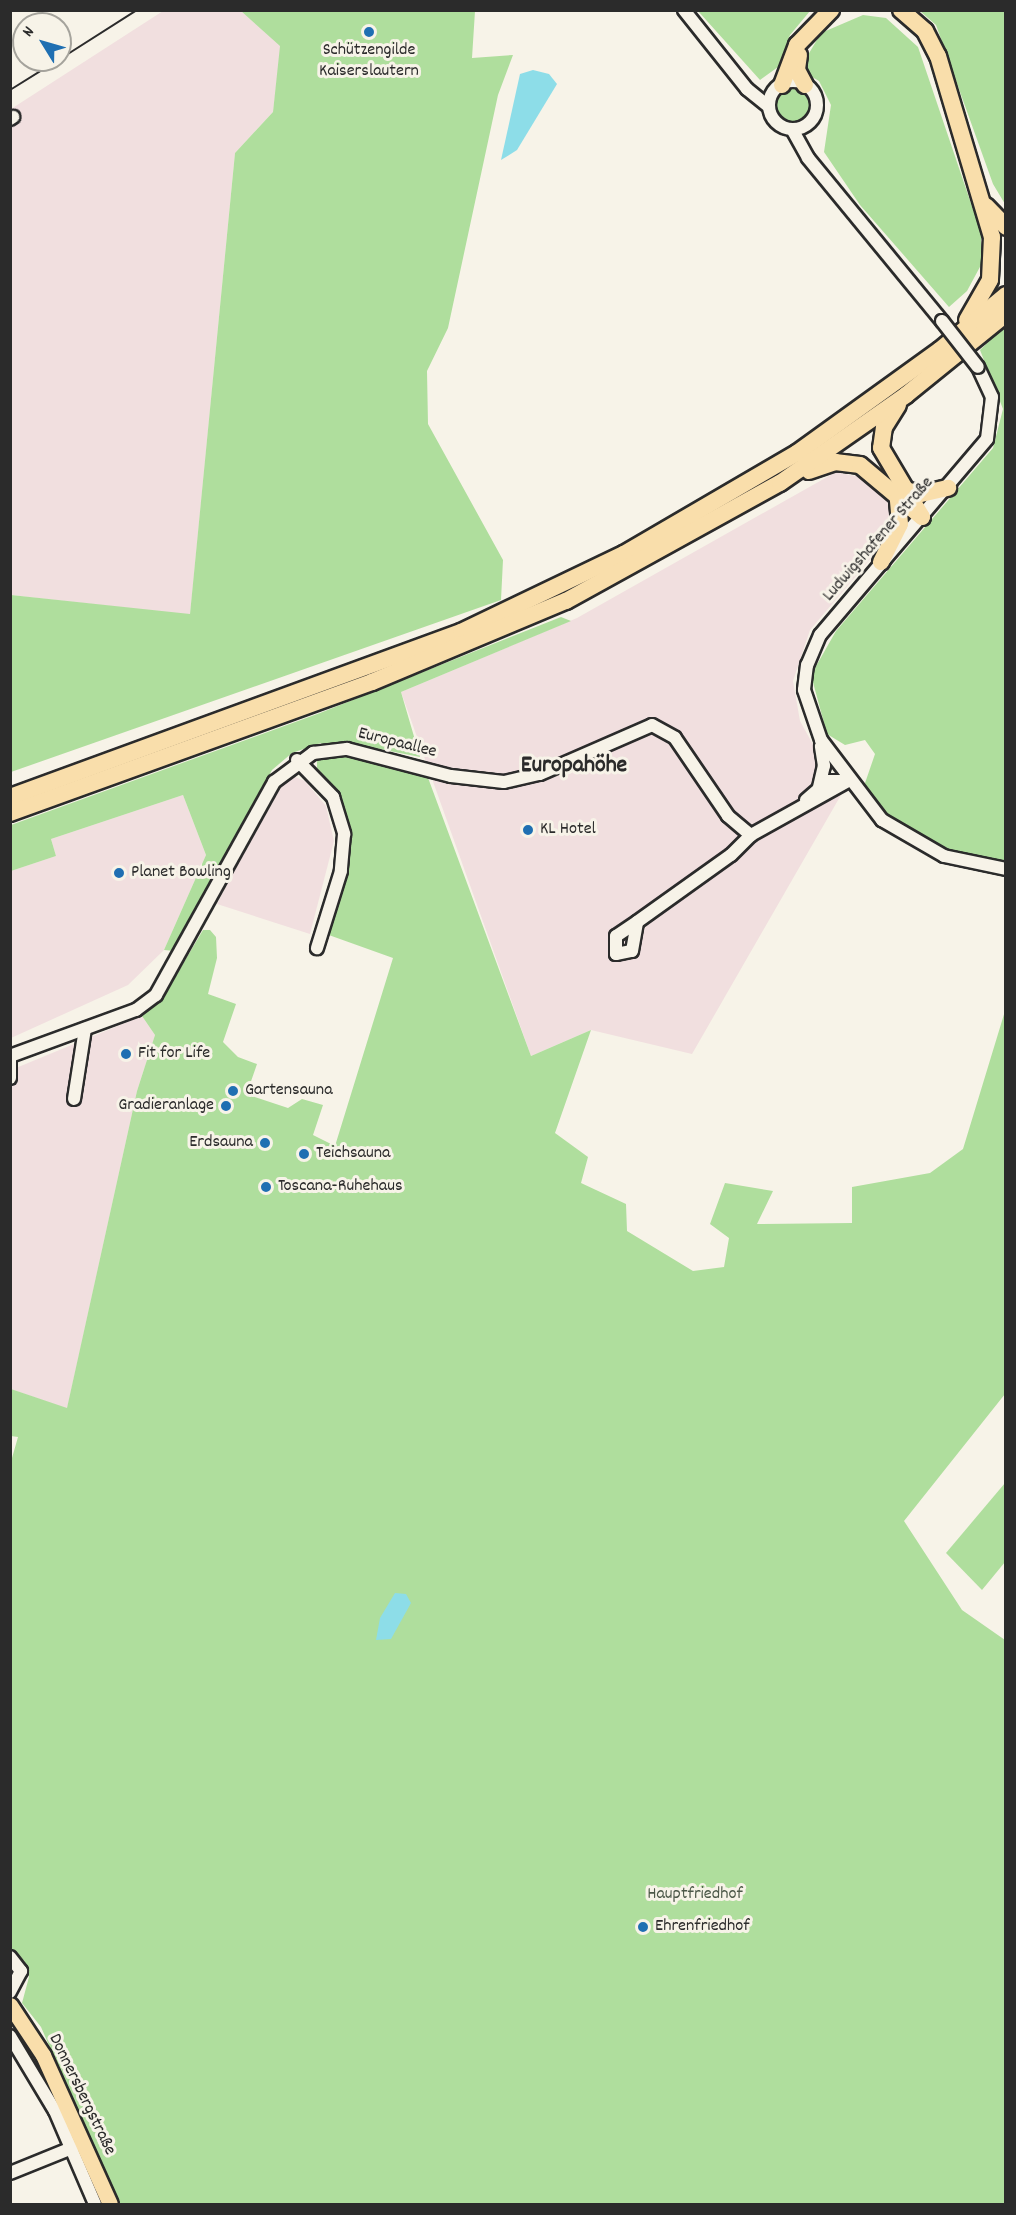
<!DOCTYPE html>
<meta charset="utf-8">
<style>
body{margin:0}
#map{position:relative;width:1016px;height:2215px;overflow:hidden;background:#f7f3e8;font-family:Dekko,sans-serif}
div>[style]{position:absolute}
.built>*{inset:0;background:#f1dfdf}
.green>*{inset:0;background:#afde9d}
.round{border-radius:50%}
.water>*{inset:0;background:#8ddde8}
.roads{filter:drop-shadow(2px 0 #2b2b2b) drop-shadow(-2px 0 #2b2b2b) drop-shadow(0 2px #2b2b2b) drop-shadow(0 -2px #2b2b2b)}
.minor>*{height:12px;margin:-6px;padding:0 6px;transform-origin:6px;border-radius:6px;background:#f7f3e8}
.minor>.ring{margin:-6px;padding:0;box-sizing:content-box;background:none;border:12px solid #f7f3e8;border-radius:50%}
.major>*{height:15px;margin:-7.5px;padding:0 7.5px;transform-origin:7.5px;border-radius:7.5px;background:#f9deab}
.highway>*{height:16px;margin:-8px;padding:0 8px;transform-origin:8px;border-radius:8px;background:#f9deab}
.rail>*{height:2px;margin:-1px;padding:0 1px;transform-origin:1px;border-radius:1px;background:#2b2b2b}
.bridges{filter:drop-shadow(2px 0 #2b2b2b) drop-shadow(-2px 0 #2b2b2b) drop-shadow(0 2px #2b2b2b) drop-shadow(0 -2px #2b2b2b)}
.minor-bridge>*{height:12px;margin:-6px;padding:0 6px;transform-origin:6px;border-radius:6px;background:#f7f3e8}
.dots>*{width:16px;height:16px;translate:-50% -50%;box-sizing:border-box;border:3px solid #f7f3e8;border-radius:50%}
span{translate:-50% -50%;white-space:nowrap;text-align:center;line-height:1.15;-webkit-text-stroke:6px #f7f3e8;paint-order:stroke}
.poi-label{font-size:18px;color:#2b2b2b}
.left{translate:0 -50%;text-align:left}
.right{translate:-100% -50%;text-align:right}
.street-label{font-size:18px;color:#2b2b2b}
.park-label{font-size:18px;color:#4c5848}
.district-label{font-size:24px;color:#2b2b2b;font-weight:700}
.frame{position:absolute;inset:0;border:12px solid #2b2b2b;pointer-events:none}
.north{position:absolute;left:12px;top:12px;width:60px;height:60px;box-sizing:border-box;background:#f7f3e8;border:2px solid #a5a39c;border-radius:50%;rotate:307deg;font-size:16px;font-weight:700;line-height:24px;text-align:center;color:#2b2b2b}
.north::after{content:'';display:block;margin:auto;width:21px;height:27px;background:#1f6fb2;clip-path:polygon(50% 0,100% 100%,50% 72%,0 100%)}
</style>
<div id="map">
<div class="built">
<i style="clip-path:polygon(163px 11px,241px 11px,281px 46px,273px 112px,235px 153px,190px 615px,11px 595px,10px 126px,16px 122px,11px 109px)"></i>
<i style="clip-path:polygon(836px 472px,860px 477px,893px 507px,893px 521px,878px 550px,810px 630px,793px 681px,800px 721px,841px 795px,692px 1054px,591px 1030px,531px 1056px,401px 692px,577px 618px)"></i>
<i style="clip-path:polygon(293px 776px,305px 781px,326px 806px,334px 841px,310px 934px,217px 904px,271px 799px,284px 779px)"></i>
<i style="clip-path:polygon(183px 795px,206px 855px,164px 950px,128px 985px,11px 1038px,11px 871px,56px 856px,51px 839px)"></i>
<i style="clip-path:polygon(142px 1016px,155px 1035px,137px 1091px,67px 1409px,11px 1389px,11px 1070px)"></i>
</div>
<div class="green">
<i style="clip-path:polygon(241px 11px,475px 11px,472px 58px,513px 55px,498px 95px,448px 328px,427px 371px,428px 424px,503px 560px,501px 600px,11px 772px,11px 595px,190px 614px,235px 153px,273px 112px,280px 46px)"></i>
<i style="clip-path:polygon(698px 11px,698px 10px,810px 11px,790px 35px,778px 67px,760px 80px)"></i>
<i style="clip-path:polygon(920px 11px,1005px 11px,1005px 204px,993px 184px,936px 25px)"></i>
<i style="clip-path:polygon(863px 15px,886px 18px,918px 47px,981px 233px,981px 265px,967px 291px,949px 307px,860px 205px,824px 152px,831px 105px,819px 81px,807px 74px,805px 60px,821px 33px)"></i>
<i class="round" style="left:774px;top:86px;width:38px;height:38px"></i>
<i style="clip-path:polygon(1005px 326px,1005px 863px,934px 846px,878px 807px,864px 786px,875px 754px,865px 740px,845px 745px,827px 734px,811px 675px,836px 631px,993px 448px,1003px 409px,980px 350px)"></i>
<i style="clip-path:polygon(561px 617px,571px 621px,401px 692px,420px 757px,344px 742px,349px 754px,427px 775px,531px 1056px,591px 1030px,555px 1133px,588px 1157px,581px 1183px,626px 1204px,627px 1231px,693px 1271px,724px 1267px,729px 1238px,710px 1224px,725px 1183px,773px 1191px,757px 1224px,852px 1223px,852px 1187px,930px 1173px,963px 1149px,1005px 1011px,1005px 1394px,904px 1521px,962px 1610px,1005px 1640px,1005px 2204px,118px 2204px,41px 2027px,22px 2003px,29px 1977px,24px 1960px,11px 1973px,10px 1465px,18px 1437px,11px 1436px,11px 1389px,67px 1408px,137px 1091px,155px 1035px,142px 1016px,161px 1001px,203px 930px,210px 930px,216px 937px,217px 958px,208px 994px,236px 1004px,223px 1042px,238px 1057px,257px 1064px,249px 1087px,252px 1096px,288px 1108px,302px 1099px,323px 1105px,313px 1135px,335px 1146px,393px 958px,326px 934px,344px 812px,339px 792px,317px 768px,317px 759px,326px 754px,321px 743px,292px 753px,272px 770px,175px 951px,164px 950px,206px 855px,183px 795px,51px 839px,56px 856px,11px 871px,11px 825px,320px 713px)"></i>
<i style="clip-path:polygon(1005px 1483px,1005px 1562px,982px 1590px,946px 1553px)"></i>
</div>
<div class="water">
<i style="clip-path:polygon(533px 70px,549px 74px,557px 84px,517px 150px,501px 160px,520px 74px)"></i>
<i style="clip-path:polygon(395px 1593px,406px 1594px,411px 1603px,391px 1639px,376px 1640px,380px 1618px)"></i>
</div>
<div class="roads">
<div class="minor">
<i style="left:684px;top:10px;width:101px;rotate:51.4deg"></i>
<i style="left:747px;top:89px;width:28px;rotate:39deg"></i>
<i class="ring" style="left:769px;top:81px;width:36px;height:36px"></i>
<i style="left:10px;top:119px;width:4px;rotate:-34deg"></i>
<i style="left:792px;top:129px;width:33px;rotate:61deg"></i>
<i style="left:808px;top:158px;width:211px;rotate:50.6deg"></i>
<i style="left:978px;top:367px;width:33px;rotate:65deg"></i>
<i style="left:992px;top:397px;width:42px;rotate:96.8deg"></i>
<i style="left:987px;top:439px;width:257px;rotate:130.4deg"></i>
<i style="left:820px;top:635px;width:33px;rotate:113deg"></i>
<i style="left:807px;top:665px;width:25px;rotate:97deg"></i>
<i style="left:804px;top:690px;width:53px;rotate:71.2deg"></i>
<i style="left:821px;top:740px;width:101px;rotate:52.7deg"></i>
<i style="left:882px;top:820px;width:72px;rotate:30.1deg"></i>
<i style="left:944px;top:856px;width:63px;rotate:11.8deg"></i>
<i style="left:297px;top:760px;width:52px;rotate:45.8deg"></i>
<i style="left:333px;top:797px;width:39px;rotate:73deg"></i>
<i style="left:344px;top:834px;width:37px;rotate:95deg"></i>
<i style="left:341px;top:871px;width:81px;rotate:107.3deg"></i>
<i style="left:819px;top:787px;width:22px;rotate:-77deg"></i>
<i style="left:824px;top:766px;width:20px;rotate:-99deg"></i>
<i style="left:806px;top:800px;width:29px;rotate:-41deg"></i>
<i style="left:828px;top:781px;width:20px"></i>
<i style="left:637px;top:922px;width:25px;rotate:146deg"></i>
<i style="left:616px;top:936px;width:18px;rotate:90deg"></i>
<i style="left:616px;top:954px;width:16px;rotate:-11deg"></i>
<i style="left:632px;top:951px;width:29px;rotate:-80deg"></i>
<i style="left:637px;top:922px;width:115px;rotate:-35.5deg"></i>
<i style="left:731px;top:855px;width:28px;rotate:-45deg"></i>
<i style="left:10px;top:1056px;width:134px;rotate:-20.1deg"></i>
<i style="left:136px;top:1010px;width:25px;rotate:-37deg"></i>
<i style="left:156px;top:995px;width:244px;rotate:-61deg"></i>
<i style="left:274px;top:782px;width:49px;rotate:-36.6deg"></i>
<i style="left:313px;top:753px;width:34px;rotate:-7deg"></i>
<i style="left:347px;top:749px;width:107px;rotate:14.6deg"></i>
<i style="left:451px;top:776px;width:53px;rotate:6.5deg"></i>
<i style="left:504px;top:782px;width:37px;rotate:-13deg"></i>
<i style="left:540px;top:774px;width:122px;rotate:-23.6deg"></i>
<i style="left:652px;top:725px;width:26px;rotate:29deg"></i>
<i style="left:675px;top:738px;width:94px;rotate:55.8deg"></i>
<i style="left:728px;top:816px;width:30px;rotate:40deg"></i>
<i style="left:751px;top:835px;width:111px;rotate:-29.1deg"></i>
<i style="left:10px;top:1057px;width:21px;rotate:90deg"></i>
<i style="left:74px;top:1099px;width:71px;rotate:-81.1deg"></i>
<i style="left:10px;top:1957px;width:18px;rotate:52deg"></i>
<i style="left:21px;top:1971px;width:24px;rotate:118deg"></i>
<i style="left:10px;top:2036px;width:87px;rotate:59deg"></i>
<i style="left:55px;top:2111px;width:101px;rotate:66.7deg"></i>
<i style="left:10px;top:2173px;width:67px;rotate:-22deg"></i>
</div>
<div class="major">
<i style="left:10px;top:2005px;width:60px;rotate:56.6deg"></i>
<i style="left:43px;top:2055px;width:163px;rotate:65.8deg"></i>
</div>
<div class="highway">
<i style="left:901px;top:10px;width:32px;rotate:41deg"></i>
<i style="left:925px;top:31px;width:28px;rotate:63deg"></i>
<i style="left:938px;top:56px;width:189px;rotate:73.4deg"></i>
<i style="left:992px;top:237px;width:43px;rotate:92.7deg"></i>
<i style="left:990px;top:280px;width:46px;rotate:119.9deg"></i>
<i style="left:799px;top:55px;width:15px;rotate:98deg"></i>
<i style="left:797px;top:70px;width:17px;rotate:62deg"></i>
<i style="left:782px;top:85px;width:43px;rotate:-69.4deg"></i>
<i style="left:797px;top:45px;width:49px;rotate:-45.8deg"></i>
<i style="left:986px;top:206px;width:29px;rotate:46deg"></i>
<i style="left:898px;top:405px;width:26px;rotate:122deg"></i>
<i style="left:884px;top:427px;width:21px;rotate:98deg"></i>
<i style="left:881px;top:448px;width:80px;rotate:59.3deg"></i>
<i style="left:809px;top:471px;width:28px;rotate:-19deg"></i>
<i style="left:835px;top:462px;width:25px;rotate:7deg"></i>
<i style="left:860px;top:465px;width:81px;rotate:40deg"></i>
<i style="left:905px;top:490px;width:16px;rotate:14deg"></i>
<i style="left:921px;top:494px;width:28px;rotate:-13deg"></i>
<i style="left:881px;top:562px;width:42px;rotate:-63.4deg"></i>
<i style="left:900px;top:524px;width:25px;rotate:-95deg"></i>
<i style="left:10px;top:797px;width:480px;rotate:-20.1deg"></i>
<i style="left:461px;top:632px;width:181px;rotate:-25.6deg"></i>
<i style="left:624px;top:554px;width:200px;rotate:-30.3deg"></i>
<i style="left:797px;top:453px;width:176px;rotate:-35.8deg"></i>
<i style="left:940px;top:350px;width:86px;rotate:-39.8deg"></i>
<i style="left:10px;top:813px;width:385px;rotate:-19.9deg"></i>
<i style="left:372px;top:682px;width:210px;rotate:-22.7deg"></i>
<i style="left:566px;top:601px;width:244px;rotate:-28.9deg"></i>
<i style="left:780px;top:483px;width:154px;rotate:-34.9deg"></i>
<i style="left:906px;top:395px;width:129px;rotate:-39deg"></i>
</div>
</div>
<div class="rail">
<i style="left:60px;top:59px;width:91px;rotate:-32.5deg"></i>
<i style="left:10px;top:90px;width:57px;rotate:-32deg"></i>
</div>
<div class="bridges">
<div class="minor-bridge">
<i style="left:942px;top:321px;width:58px;rotate:52deg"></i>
</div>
</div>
<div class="dots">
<i style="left:369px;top:32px;background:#1f6fb2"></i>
<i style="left:528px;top:830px;background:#1f6fb2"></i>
<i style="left:119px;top:873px;background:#1f6fb2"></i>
<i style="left:126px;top:1054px;background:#1f6fb2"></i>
<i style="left:233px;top:1091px;background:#1f6fb2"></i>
<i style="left:226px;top:1106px;background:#1f6fb2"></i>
<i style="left:265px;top:1143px;background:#1f6fb2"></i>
<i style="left:304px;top:1154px;background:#1f6fb2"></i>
<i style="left:266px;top:1187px;background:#1f6fb2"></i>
<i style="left:643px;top:1927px;background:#1f6fb2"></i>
</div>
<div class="poi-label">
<span style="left:369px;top:62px">Schützengilde<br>Kaiserslautern</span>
<span class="left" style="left:540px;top:830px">KL Hotel</span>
<span class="left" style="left:131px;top:873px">Planet Bowling</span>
<span class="left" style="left:138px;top:1054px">Fit for Life</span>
<span class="left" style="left:245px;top:1091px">Gartensauna</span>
<span class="right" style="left:214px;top:1106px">Gradieranlage</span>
<span class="right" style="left:253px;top:1143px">Erdsauna</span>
<span class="left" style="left:316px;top:1154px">Teichsauna</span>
<span class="left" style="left:278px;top:1187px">Toscana-Ruhehaus</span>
<span class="left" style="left:655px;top:1927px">Ehrenfriedhof</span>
</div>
<div class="street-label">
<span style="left:879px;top:540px;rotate:-49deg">Ludwigshafener Straße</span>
<span style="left:397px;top:744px;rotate:14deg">Europaallee</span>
<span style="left:81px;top:2095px;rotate:64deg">Donnersbergstraße</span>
</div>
<div class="park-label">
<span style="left:695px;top:1895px">Hauptfriedhof</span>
</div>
<div class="district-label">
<span style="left:574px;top:767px">Europahöhe</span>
</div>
<div class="frame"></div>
<div class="north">N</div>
</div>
